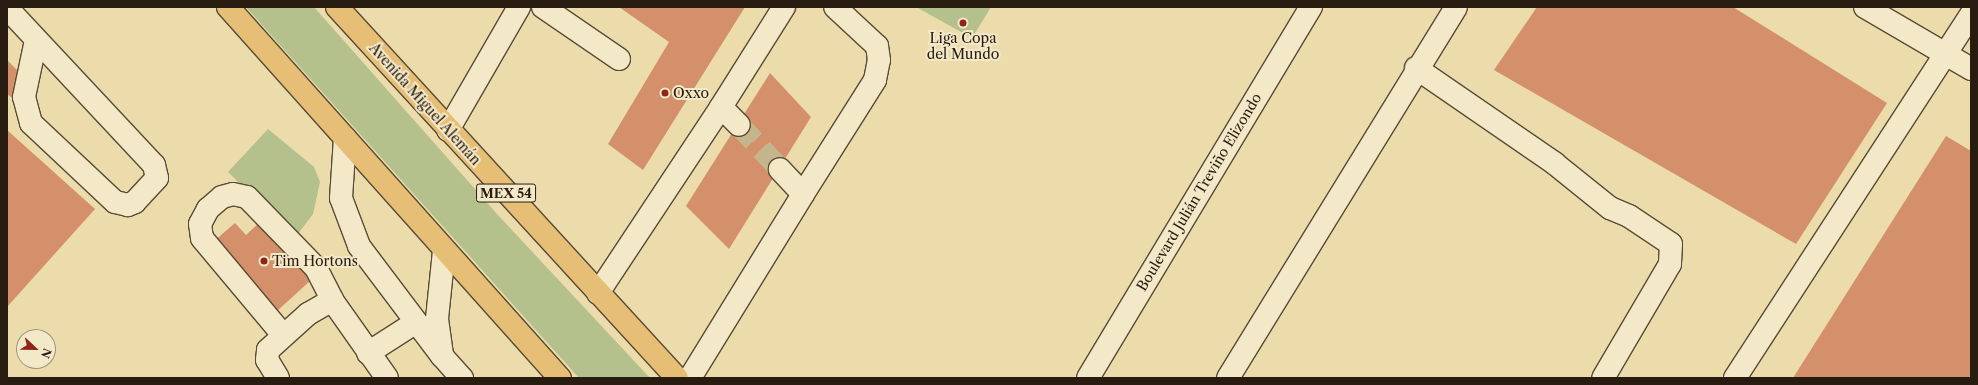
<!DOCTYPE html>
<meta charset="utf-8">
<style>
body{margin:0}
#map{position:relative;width:1978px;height:385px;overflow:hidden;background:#ecdbab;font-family:"Libre Caslon Text",serif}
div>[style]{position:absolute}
.green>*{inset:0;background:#b4c18c}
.building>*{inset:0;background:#d4906a}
.minor-tunnel>*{height:22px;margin-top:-11px;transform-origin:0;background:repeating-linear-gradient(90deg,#c5b58c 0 22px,transparent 0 33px)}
.roads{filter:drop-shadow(1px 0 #584c36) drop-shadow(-1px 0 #584c36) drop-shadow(0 1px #584c36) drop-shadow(0 -1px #584c36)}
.minor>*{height:22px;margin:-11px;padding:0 11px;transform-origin:11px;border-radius:11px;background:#f3e8c8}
.highway>*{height:22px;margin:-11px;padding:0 11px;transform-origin:11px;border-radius:11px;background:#e6be76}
.dots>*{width:11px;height:11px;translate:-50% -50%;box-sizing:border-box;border:2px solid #f3e8c8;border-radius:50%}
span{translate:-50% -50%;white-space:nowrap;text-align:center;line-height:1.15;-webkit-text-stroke:4px #f3e8c8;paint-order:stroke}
.shield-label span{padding:1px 3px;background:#f3e8c8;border:1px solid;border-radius:3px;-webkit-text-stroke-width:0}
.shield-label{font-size:13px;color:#271c0f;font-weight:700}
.poi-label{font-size:14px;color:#271c0f}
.left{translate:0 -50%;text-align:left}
.street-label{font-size:14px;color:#271c0f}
.frame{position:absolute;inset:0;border:8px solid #271c0f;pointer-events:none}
.north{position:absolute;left:16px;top:329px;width:40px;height:40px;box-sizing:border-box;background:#f3e8c8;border:1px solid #a1967e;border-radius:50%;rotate:112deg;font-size:11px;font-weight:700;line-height:16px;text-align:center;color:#271c0f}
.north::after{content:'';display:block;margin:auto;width:14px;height:18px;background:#8f2418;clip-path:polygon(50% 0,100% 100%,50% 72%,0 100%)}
</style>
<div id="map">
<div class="green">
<i style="clip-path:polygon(246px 7px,314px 7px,497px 214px,650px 378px,579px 378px)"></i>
<i style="clip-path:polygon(916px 7px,991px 7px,972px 38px)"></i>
<i style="clip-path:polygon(268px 129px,314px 167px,320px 182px,313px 214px,295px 238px,228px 172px)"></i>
</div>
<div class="building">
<i style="clip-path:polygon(619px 7px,745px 7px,643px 170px,608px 144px,669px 42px)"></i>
<i style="clip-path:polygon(1537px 7px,1733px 7px,1887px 103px,1796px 244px,1494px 70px)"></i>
<i style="clip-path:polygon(7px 60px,27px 80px,12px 98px,7px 94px)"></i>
<i style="clip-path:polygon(770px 73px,811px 117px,729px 249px,686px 206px)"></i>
<i style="clip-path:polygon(7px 130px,95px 209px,7px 307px)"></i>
<i style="clip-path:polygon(1946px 136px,1971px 151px,1971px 378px,1793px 378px)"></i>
<i style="clip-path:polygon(260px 222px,311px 280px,276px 312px,213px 242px,235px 223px,246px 235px)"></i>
</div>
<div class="minor-tunnel">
<i style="left:739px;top:125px;width:60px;rotate:47deg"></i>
</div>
<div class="roads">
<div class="minor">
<i style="left:543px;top:7px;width:92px;rotate:34.4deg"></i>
<i style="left:1865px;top:7px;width:123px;rotate:30.3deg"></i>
<i style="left:7px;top:8px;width:215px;rotate:46.9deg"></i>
<i style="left:154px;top:165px;width:13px;rotate:77deg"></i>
<i style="left:157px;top:178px;width:33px;rotate:133deg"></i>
<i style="left:135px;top:202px;width:8px;rotate:157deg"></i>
<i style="left:128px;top:205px;width:13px;rotate:-167deg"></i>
<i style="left:115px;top:202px;width:115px;rotate:-136.8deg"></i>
<i style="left:31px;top:123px;width:27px;rotate:-105deg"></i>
<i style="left:24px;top:97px;width:58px;rotate:-78.1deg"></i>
<i style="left:1416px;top:68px;width:168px;rotate:34.5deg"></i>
<i style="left:1554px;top:163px;width:72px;rotate:38.8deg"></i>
<i style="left:1610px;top:208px;width:21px;rotate:23deg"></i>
<i style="left:1629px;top:216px;width:50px;rotate:33.7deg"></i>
<i style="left:1671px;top:244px;width:20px;rotate:93deg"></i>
<i style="left:1670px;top:264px;width:132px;rotate:120.4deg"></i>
<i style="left:721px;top:107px;width:118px;rotate:-57.8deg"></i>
<i style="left:448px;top:130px;width:142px;rotate:-60deg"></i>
<i style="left:345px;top:138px;width:60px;rotate:93.8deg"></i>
<i style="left:341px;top:198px;width:51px;rotate:69.4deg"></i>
<i style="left:359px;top:246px;width:138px;rotate:53deg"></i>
<i style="left:803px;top:194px;width:135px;rotate:-57.7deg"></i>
<i style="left:875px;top:80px;width:20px;rotate:-79deg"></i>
<i style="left:879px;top:60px;width:14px;rotate:-98deg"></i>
<i style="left:877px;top:46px;width:57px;rotate:-137.1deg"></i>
<i style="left:444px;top:251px;width:68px;rotate:95.9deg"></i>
<i style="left:437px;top:319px;width:37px;rotate:82deg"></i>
<i style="left:442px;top:356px;width:30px;rotate:48deg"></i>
<i style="left:598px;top:293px;width:223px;rotate:-56.5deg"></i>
<i style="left:721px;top:107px;width:25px;rotate:45deg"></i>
<i style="left:283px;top:335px;width:126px;rotate:-129.9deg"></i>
<i style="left:202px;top:238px;width:14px;rotate:-98deg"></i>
<i style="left:200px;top:224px;width:17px;rotate:-62deg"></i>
<i style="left:208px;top:209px;width:18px;rotate:-41deg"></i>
<i style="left:222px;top:197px;width:11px;rotate:-15deg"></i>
<i style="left:233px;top:194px;width:14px;rotate:12deg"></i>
<i style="left:247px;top:197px;width:99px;rotate:45.8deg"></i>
<i style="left:316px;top:268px;width:36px;rotate:63deg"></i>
<i style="left:368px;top:353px;width:56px;rotate:-32.6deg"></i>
<i style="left:278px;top:378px;width:21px;rotate:-121deg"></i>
<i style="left:267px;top:360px;width:10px;rotate:-84deg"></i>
<i style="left:268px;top:350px;width:54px;rotate:-42deg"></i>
<i style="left:308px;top:314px;width:28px;rotate:-30deg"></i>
<i style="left:332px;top:300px;width:95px;rotate:54.8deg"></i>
<i style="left:690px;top:378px;width:216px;rotate:-58.4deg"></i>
<i style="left:803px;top:194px;width:34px;rotate:-133deg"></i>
<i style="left:1088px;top:378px;width:433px;rotate:-59deg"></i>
<i style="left:1228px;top:378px;width:435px;rotate:-58.4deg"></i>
<i style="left:1735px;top:378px;width:434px;rotate:-57deg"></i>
</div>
<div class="highway">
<i style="left:228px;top:7px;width:498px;rotate:48.2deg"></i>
<i style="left:337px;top:7px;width:503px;rotate:47.5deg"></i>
</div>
</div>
<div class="dots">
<i style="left:963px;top:23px;background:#8f2418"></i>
<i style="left:665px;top:93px;background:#8f2418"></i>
<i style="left:264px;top:261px;background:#8f2418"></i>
</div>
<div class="shield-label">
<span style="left:506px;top:193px">MEX 54</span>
</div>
<div class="poi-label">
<span style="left:963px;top:46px">Liga Copa<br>del Mundo</span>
<span class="left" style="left:673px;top:93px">Oxxo</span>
<span class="left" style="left:272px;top:261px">Tim Hortons</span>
</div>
<div class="street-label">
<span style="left:425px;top:104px;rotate:48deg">Avenida Miguel Alemán</span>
<span style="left:1199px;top:192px;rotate:-59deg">Boulevard Julián Treviño Elizondo</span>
</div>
<div class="frame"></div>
<div class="north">N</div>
</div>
